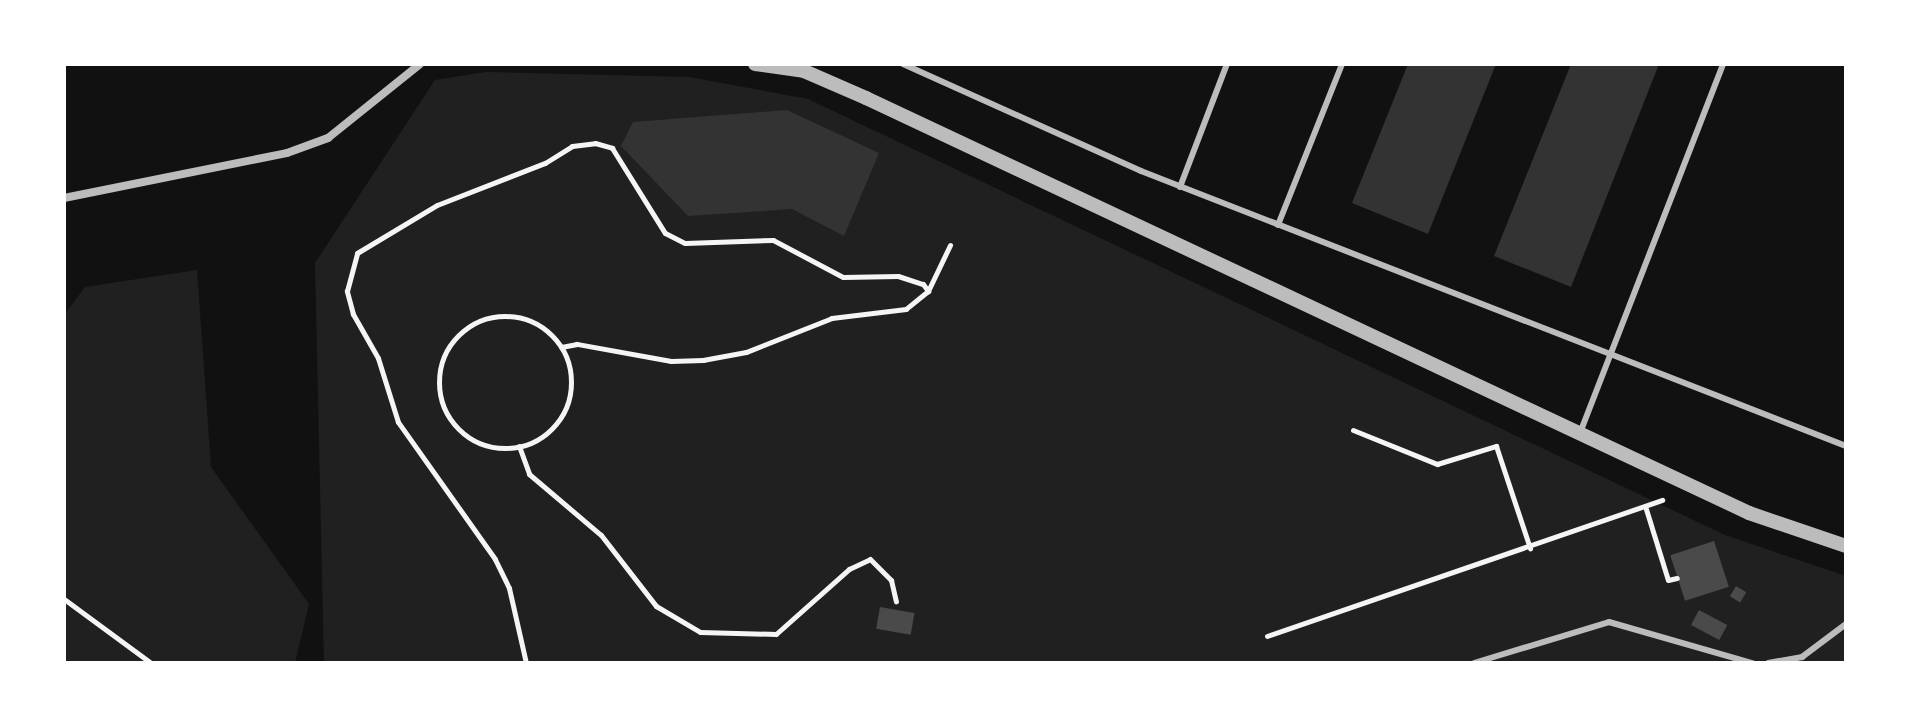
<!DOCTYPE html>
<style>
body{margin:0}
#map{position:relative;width:1910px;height:727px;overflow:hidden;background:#111;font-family:Helvetica,sans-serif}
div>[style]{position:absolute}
.green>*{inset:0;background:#202020}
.water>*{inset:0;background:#333}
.building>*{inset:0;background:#4a4a4a;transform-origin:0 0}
.path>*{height:5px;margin:-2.5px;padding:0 2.5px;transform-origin:2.5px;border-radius:2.5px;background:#f5f5f5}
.path>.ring{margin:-2.5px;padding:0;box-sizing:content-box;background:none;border:5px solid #f5f5f5;border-radius:50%}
.service>*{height:6px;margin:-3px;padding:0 3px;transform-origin:3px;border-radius:3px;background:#bcbcbc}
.minor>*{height:8px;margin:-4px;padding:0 4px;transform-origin:4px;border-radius:4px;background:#bcbcbc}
.tertiary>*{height:14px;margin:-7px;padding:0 7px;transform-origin:7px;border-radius:7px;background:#bcbcbc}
span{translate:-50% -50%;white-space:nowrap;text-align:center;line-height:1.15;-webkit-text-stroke:6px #fff;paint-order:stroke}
.frame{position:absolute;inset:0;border:66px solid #fff;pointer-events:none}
</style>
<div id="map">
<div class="green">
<i style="clip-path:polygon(486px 72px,689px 77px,808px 99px,1725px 535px,1846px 576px,1846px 663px,324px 663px,315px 263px,435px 80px)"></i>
<i style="clip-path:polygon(197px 270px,211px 467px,309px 604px,295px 663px,64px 663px,64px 315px,85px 287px)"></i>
</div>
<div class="water">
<i style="clip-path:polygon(1408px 64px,1496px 64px,1428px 234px,1352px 203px)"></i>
<i style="clip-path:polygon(1571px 64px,1659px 64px,1571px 287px,1494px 256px)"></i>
<i style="clip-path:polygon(787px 110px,879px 153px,844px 236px,792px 209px,688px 216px,621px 146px,633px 122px)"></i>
</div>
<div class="building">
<i style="left:1714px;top:541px;width:48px;height:46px;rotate:72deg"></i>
<i style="left:1736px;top:586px;width:12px;height:12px;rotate:31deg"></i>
<i style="left:880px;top:607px;width:35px;height:22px;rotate:10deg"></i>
<i style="left:1699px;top:610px;width:32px;height:17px;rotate:28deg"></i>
</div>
<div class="path">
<i style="left:928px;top:291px;width:51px;rotate:-64.4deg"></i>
<i class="ring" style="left:439px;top:316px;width:127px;height:127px"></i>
<i style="left:1353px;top:430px;width:91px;rotate:22deg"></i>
<i style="left:1437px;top:464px;width:62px;rotate:-17deg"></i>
<i style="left:1496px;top:446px;width:108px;rotate:71.6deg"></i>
<i style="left:519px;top:446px;width:30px;rotate:70deg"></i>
<i style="left:529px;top:474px;width:94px;rotate:40.3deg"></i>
<i style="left:601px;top:535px;width:90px;rotate:52.2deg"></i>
<i style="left:656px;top:606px;width:51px;rotate:30.6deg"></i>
<i style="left:700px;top:632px;width:76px;rotate:1.5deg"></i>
<i style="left:776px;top:634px;width:98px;rotate:-41.7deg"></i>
<i style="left:849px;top:569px;width:23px;rotate:-25deg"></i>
<i style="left:870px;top:559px;width:30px;rotate:45deg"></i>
<i style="left:891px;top:580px;width:22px;rotate:77deg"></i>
<i style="left:1646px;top:509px;width:74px;rotate:72.8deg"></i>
<i style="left:1668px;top:580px;width:9px;rotate:-13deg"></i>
<i style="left:64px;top:599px;width:108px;rotate:36.3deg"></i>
<i style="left:1267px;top:636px;width:418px;rotate:-19deg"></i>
<i style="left:526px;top:663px;width:77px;rotate:-102.8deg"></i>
<i style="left:509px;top:588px;width:32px;rotate:-116deg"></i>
<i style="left:495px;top:559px;width:168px;rotate:-125.3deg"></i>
<i style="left:398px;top:422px;width:67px;rotate:-107.4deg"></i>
<i style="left:378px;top:358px;width:51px;rotate:-119.6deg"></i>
<i style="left:353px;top:314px;width:24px;rotate:-105deg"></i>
<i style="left:347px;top:291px;width:39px;rotate:-75deg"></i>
<i style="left:357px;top:253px;width:93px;rotate:-31deg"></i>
<i style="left:437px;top:205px;width:116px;rotate:-21.3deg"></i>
<i style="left:545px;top:163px;width:32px;rotate:-32deg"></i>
<i style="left:572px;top:146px;width:23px;rotate:-7deg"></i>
<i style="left:595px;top:143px;width:18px;rotate:16deg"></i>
<i style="left:612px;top:148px;width:100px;rotate:58.1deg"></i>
<i style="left:665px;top:233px;width:22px;rotate:27deg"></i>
<i style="left:685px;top:243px;width:88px;rotate:-2deg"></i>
<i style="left:773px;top:240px;width:79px;rotate:27.9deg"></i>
<i style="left:843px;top:277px;width:55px;rotate:-1deg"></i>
<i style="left:898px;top:276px;width:26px;rotate:18deg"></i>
<i style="left:923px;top:284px;width:9px;rotate:54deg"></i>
<i style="left:928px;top:291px;width:28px;rotate:141deg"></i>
<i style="left:906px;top:309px;width:75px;rotate:173.1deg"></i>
<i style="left:832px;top:318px;width:92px;rotate:158.4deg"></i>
<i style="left:746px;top:352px;width:44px;rotate:169.5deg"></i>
<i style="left:703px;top:360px;width:32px;rotate:178deg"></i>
<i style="left:671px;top:361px;width:96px;rotate:-169.7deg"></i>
<i style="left:577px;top:344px;width:16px;rotate:169deg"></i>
</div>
<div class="service">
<i style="left:903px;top:64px;width:261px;rotate:24.2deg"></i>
<i style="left:1141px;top:171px;width:757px;rotate:21.31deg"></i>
<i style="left:1180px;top:187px;width:132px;rotate:-69.1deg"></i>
<i style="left:1278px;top:225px;width:173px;rotate:-68.3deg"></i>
<i style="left:1580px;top:433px;width:396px;rotate:-68.8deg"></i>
<i style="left:1474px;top:663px;width:141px;rotate:-16.9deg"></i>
<i style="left:1609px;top:622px;width:149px;rotate:16deg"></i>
<i style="left:1768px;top:663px;width:35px;rotate:-10deg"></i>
<i style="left:1802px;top:657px;width:55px;rotate:-36.9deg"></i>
</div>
<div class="minor">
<i style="left:64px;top:198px;width:227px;rotate:-11.4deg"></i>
<i style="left:287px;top:153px;width:44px;rotate:-20.1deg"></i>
<i style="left:328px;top:138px;width:118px;rotate:-38.8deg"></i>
</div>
<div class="tertiary">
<i style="left:755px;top:64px;width:49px;rotate:8.1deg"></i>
<i style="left:804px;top:71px;width:68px;rotate:23.5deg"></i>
<i style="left:866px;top:98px;width:976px;rotate:25.17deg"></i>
<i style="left:1749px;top:513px;width:102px;rotate:18.8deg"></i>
</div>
<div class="frame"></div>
</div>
